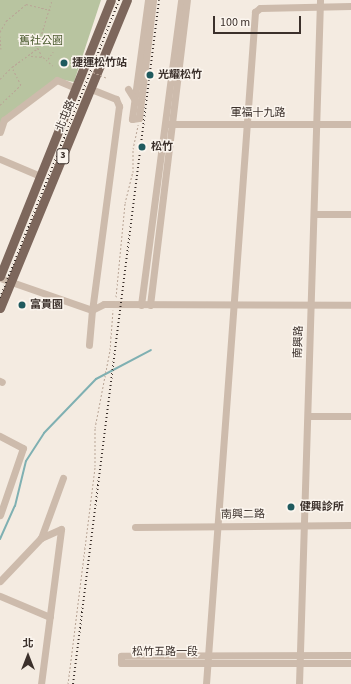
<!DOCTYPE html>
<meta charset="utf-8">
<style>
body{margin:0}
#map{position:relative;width:351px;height:684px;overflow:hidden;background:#f4ebe1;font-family:"Source Sans 3","Noto Sans TC",sans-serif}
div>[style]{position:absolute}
.green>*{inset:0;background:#b8c4a0}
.stream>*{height:2px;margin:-1px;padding:0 1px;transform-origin:1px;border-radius:1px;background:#7fb0b2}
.path>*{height:1px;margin-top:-0.5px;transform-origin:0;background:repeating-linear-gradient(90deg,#b9a596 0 2px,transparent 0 4px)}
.minor>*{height:7px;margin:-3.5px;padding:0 3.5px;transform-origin:3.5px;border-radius:3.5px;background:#cdbbac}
.major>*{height:9px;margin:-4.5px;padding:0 4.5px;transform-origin:4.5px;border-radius:4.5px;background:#7d675c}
.rail>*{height:2px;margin-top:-1px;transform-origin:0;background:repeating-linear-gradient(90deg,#3b302b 0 1px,transparent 0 4px)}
.path-bridge>*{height:1px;margin-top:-0.5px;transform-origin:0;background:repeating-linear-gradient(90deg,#b9a596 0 2px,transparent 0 4px)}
.minor-bridge>*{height:7px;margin:-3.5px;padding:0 3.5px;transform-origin:3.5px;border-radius:3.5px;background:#cdbbac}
.dots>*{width:11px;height:11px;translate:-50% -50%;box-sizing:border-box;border:2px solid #fbf5ee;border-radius:50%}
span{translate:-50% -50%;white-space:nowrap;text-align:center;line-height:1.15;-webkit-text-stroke:3px #fbf5ee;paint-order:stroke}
.shield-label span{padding:1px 3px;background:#fbf5ee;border:1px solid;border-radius:3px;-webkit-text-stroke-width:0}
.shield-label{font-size:10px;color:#3b302b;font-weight:700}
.park-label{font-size:11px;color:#4a5a2e}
.poi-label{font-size:11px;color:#3b302b;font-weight:700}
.left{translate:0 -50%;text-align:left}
.street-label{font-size:11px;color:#3b302b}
.north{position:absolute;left:8px;top:636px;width:40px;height:40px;-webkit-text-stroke:3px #fbf5ee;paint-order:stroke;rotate:0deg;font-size:11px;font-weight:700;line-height:16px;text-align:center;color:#3b302b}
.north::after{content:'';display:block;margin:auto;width:14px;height:18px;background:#3b302b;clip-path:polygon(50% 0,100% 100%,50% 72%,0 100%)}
.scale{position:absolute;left:213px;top:16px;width:88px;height:18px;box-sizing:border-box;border:2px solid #3b302b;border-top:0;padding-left:5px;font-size:12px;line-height:14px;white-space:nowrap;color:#3b302b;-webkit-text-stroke:3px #fbf5ee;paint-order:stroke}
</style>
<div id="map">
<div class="green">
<i style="clip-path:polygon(0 0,101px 0,74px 82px,59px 79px,4px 120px,0 129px)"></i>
</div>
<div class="stream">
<i style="left:0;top:539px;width:36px;rotate:-66deg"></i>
<i style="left:15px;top:506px;width:46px;rotate:-76.3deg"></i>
<i style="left:26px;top:461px;width:33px;rotate:-57deg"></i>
<i style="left:44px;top:433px;width:75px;rotate:-46.1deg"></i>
<i style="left:96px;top:379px;width:62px;rotate:-27.8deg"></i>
</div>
<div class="path">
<i style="left:0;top:32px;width:13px;rotate:-61deg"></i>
<i style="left:6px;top:21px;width:26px;rotate:-40deg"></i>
<i style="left:26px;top:4px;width:25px;rotate:14deg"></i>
<i style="left:0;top:36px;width:13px;rotate:86deg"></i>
<i style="left:38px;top:48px;width:10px;rotate:66deg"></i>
<i style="left:31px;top:56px;width:12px;rotate:5deg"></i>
<i style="left:43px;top:57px;width:13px;rotate:42deg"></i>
<i style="left:48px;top:59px;width:9px;rotate:-54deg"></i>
<i style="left:0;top:79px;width:17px;rotate:-45deg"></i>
<i style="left:0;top:105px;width:29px;rotate:-44deg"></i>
<i style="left:21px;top:85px;width:20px;rotate:-117deg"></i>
<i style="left:12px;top:67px;width:31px;rotate:-36deg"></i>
<i style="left:37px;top:49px;width:51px;rotate:-73deg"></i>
<i style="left:116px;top:297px;width:94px;rotate:-84.5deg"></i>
<i style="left:125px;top:203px;width:32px;rotate:-76deg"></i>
<i style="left:133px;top:172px;width:23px;rotate:-90deg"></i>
<i style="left:133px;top:149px;width:25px;rotate:-78deg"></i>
<i style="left:68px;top:684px;width:220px;rotate:-82.9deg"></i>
<i style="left:95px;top:466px;width:38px;rotate:-90deg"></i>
<i style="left:95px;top:428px;width:79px;rotate:-79.1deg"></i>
<i style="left:110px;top:350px;width:40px;rotate:-85.7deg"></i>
</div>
<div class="minor">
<i style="left:148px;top:0;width:120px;rotate:97.7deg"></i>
<i style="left:132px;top:119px;width:7px;rotate:-8deg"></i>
<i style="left:139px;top:118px;width:119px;rotate:-83.2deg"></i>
<i style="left:91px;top:89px;width:27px;rotate:22deg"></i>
<i style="left:116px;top:99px;width:8px;rotate:67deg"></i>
<i style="left:119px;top:106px;width:206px;rotate:97.5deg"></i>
<i style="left:167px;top:124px;width:184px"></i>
<i style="left:0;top:132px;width:13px;rotate:-72deg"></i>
<i style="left:4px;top:120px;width:66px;rotate:-37deg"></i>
<i style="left:57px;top:80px;width:21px;rotate:23deg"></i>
<i style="left:0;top:159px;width:43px;rotate:23deg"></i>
<i style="left:314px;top:214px;width:37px"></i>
<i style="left:0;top:278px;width:97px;rotate:19.2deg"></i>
<i style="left:92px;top:310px;width:35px;rotate:95deg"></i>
<i style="left:141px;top:305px;width:308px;rotate:-82.5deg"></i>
<i style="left:150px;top:305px;width:307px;rotate:-83.1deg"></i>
<i style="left:92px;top:310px;width:13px;rotate:-27deg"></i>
<i style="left:104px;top:304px;width:247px;rotate:0.2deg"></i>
<i style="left:0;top:381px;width:2px;rotate:27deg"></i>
<i style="left:308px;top:416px;width:43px"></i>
<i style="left:0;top:436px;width:26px;rotate:28deg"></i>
<i style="left:23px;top:448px;width:71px;rotate:108.9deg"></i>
<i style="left:135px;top:527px;width:216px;rotate:-0.5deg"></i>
<i style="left:0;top:581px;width:59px;rotate:-46.4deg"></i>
<i style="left:41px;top:538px;width:64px;rotate:-69.9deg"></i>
<i style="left:0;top:596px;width:54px;rotate:22.8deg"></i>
<i style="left:351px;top:655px;width:230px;rotate:179.8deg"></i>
<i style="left:121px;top:656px;width:7px;rotate:90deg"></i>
<i style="left:121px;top:663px;width:230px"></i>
<i style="left:41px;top:684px;width:156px;rotate:-82.6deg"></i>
<i style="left:61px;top:529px;width:22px;rotate:156deg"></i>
<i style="left:206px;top:684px;width:674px;rotate:-85.83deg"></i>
<i style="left:255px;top:12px;width:6px;rotate:-39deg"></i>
<i style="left:260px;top:8px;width:91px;rotate:-1.3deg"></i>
<i style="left:299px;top:684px;width:684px;rotate:-88.24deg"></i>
</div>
<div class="major">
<i style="left:0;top:276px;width:297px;rotate:-68.1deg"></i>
<i style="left:0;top:308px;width:333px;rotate:-67.6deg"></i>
</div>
<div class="rail">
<i style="left:0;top:298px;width:321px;rotate:-68.2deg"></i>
<i style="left:73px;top:684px;width:689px;rotate:-82.83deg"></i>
</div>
<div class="path-bridge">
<i style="left:93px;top:72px;width:15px;rotate:23deg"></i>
</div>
<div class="minor-bridge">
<i style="left:128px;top:89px;width:15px;rotate:58deg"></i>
</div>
<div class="dots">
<i style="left:64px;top:63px;background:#1f5a5e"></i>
<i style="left:150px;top:75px;background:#1f5a5e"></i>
<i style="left:142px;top:147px;background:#1f5a5e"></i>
<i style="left:22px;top:305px;background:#1f5a5e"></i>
<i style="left:291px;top:507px;background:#1f5a5e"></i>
</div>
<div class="shield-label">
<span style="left:63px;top:156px">3</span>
</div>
<div class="park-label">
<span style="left:41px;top:41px">舊社公園</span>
</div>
<div class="poi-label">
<span class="left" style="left:72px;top:63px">捷運松竹站</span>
<span class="left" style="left:158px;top:75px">光耀松竹</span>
<span class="left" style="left:151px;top:147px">松竹</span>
<span class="left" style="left:30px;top:305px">富貴園</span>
<span class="left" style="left:300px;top:507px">健興診所</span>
</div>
<div class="street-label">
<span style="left:258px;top:113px">軍福十九路</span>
<span style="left:66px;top:116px;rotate:-68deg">北屯路</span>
<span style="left:299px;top:342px;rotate:-88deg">南興路</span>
<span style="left:243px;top:515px;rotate:-1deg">南興二路</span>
<span style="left:165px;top:652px">松竹五路一段</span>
</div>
<div class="north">北</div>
<div class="scale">100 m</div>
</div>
